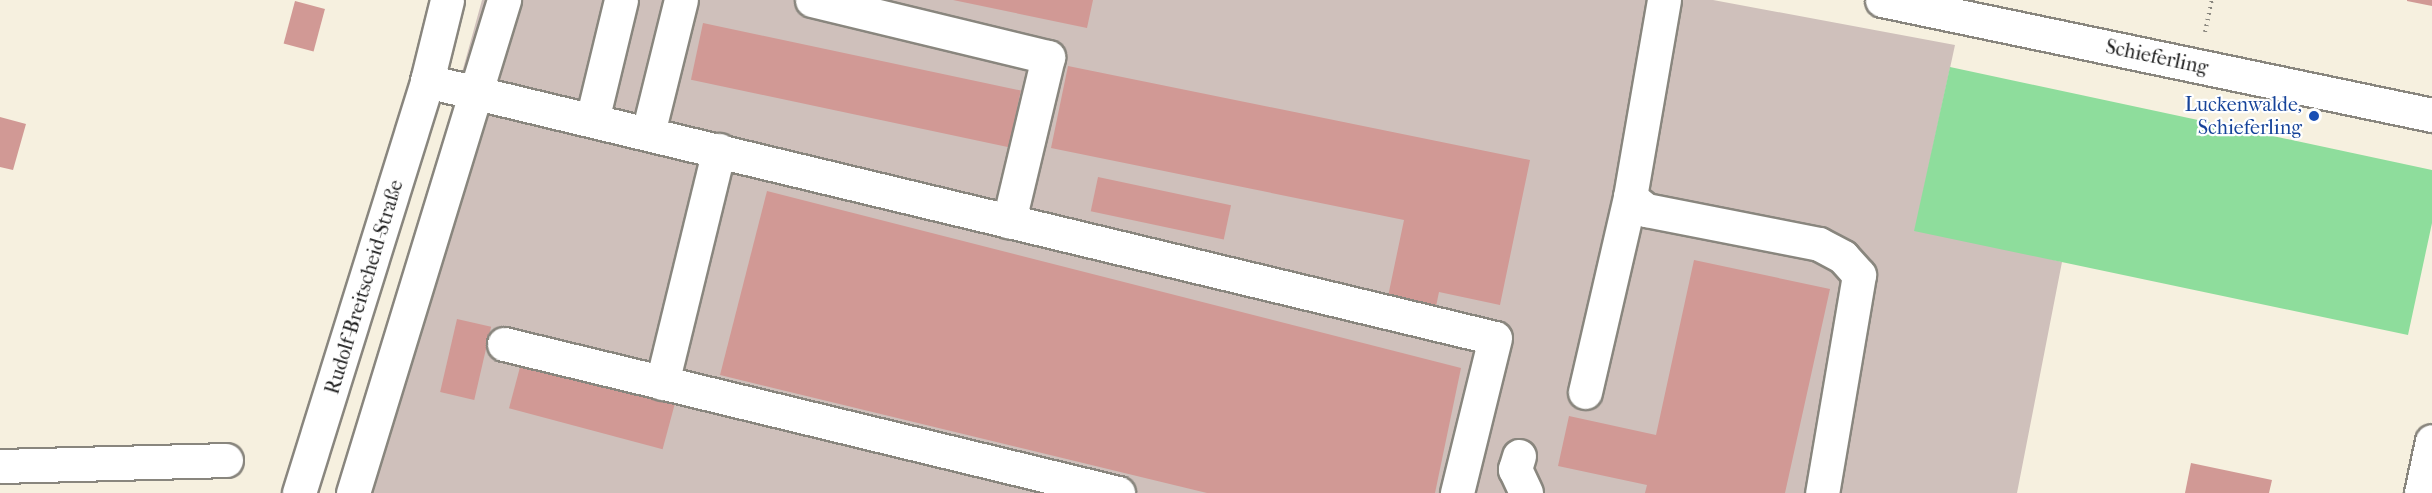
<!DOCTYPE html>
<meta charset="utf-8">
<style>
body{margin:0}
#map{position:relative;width:2432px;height:493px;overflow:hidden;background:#f6f0df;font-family:"IM FELL French Canon",serif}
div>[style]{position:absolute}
.industrial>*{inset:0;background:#cfc0bb}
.green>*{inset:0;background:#8edd9c}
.building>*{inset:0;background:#d19995;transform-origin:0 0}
.path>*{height:4px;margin-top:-2px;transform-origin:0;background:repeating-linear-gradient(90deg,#89867e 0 1.5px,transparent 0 6px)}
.roads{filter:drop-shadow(2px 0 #89867e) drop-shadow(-2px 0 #89867e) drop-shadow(0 2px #89867e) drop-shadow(0 -2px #89867e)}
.minor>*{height:33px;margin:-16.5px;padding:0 16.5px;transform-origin:16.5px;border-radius:16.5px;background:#fff}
.dots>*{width:16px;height:16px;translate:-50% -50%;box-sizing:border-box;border:3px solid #fff;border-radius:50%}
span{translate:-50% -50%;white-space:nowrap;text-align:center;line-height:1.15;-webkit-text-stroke:4.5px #fff;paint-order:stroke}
.street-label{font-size:20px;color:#1c1c1c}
.transit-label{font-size:20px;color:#164399}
.right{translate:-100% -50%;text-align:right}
</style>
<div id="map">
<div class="industrial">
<i style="clip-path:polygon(482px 0,1713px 0,1955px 45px,1915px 230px,1923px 226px,2062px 262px,2017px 493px,346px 493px)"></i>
</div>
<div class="green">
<i style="clip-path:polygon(1950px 67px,2432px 170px,2432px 223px,2408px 335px,1914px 231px)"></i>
</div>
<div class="building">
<i style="clip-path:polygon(953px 0,1093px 0,1087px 28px)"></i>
<i style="clip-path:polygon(2407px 0,2432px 0,2432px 6px,2407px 1px)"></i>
<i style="left:295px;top:1px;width:31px;height:44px;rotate:15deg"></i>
<i style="left:703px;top:23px;width:325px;height:58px;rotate:12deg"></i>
<i style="clip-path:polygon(1068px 66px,1530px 160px,1500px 305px,1439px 292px,1434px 316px,1386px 306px,1404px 220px,1051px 148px)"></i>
<i style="clip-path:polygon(0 117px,26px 124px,13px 170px,0 167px)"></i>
<i style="left:1098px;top:177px;width:136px;height:35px;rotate:12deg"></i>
<i style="clip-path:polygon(767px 191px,1461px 368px,1435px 493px,1207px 493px,720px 375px)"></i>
<i style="clip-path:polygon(1694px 260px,1830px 289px,1785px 493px,1645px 493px,1647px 485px,1558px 466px,1569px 416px,1656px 435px)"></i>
<i style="left:457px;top:319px;width:35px;height:75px;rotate:13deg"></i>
<i style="left:523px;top:356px;width:159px;height:54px;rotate:15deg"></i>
<i style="clip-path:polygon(2191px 463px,2272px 480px,2269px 493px,2185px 493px)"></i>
</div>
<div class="path">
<i style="left:2205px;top:32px;width:33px;rotate:-78deg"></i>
</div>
<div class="roads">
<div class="minor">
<i style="left:812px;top:0;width:243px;rotate:13.6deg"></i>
<i style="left:1048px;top:57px;width:169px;rotate:103.4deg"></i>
<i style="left:1664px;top:0;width:200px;rotate:99.8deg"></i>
<i style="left:1630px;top:197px;width:21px;rotate:39deg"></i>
<i style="left:1646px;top:210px;width:176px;rotate:11.1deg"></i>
<i style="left:1819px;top:244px;width:27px;rotate:28deg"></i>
<i style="left:1843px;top:257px;width:24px;rotate:48deg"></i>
<i style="left:1859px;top:275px;width:221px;rotate:99.6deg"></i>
<i style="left:1882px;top:0;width:562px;rotate:11.81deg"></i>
<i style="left:427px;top:81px;width:1098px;rotate:13.53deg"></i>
<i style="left:1495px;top:338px;width:160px;rotate:103.8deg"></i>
<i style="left:592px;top:120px;width:123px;rotate:-76.4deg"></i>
<i style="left:648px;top:133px;width:137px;rotate:-76.1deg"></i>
<i style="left:504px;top:344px;width:632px;rotate:13.64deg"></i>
<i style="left:662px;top:383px;width:240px;rotate:-76.3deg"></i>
<i style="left:1585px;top:392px;width:200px;rotate:-77deg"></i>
<i style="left:1519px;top:456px;width:14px;rotate:107deg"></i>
<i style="left:1515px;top:469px;width:26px;rotate:65deg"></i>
<i style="left:0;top:466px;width:226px;rotate:-1.5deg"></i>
<i style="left:299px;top:493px;width:431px;rotate:-72.7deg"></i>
<i style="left:427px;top:81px;width:83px;rotate:-76.1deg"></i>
<i style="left:353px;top:493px;width:516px;rotate:-72.97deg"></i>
<i style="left:2421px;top:493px;width:53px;rotate:-78.1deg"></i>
</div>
</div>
<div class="dots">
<i style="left:2314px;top:116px;background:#1a4fb4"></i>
</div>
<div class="street-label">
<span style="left:2157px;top:57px;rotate:12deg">Schieferling</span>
<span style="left:364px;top:287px;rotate:-73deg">Rudolf-Breitscheid-Straße</span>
</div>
<div class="transit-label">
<span class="right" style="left:2302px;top:116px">Luckenwalde,<br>Schieferling</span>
</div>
</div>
